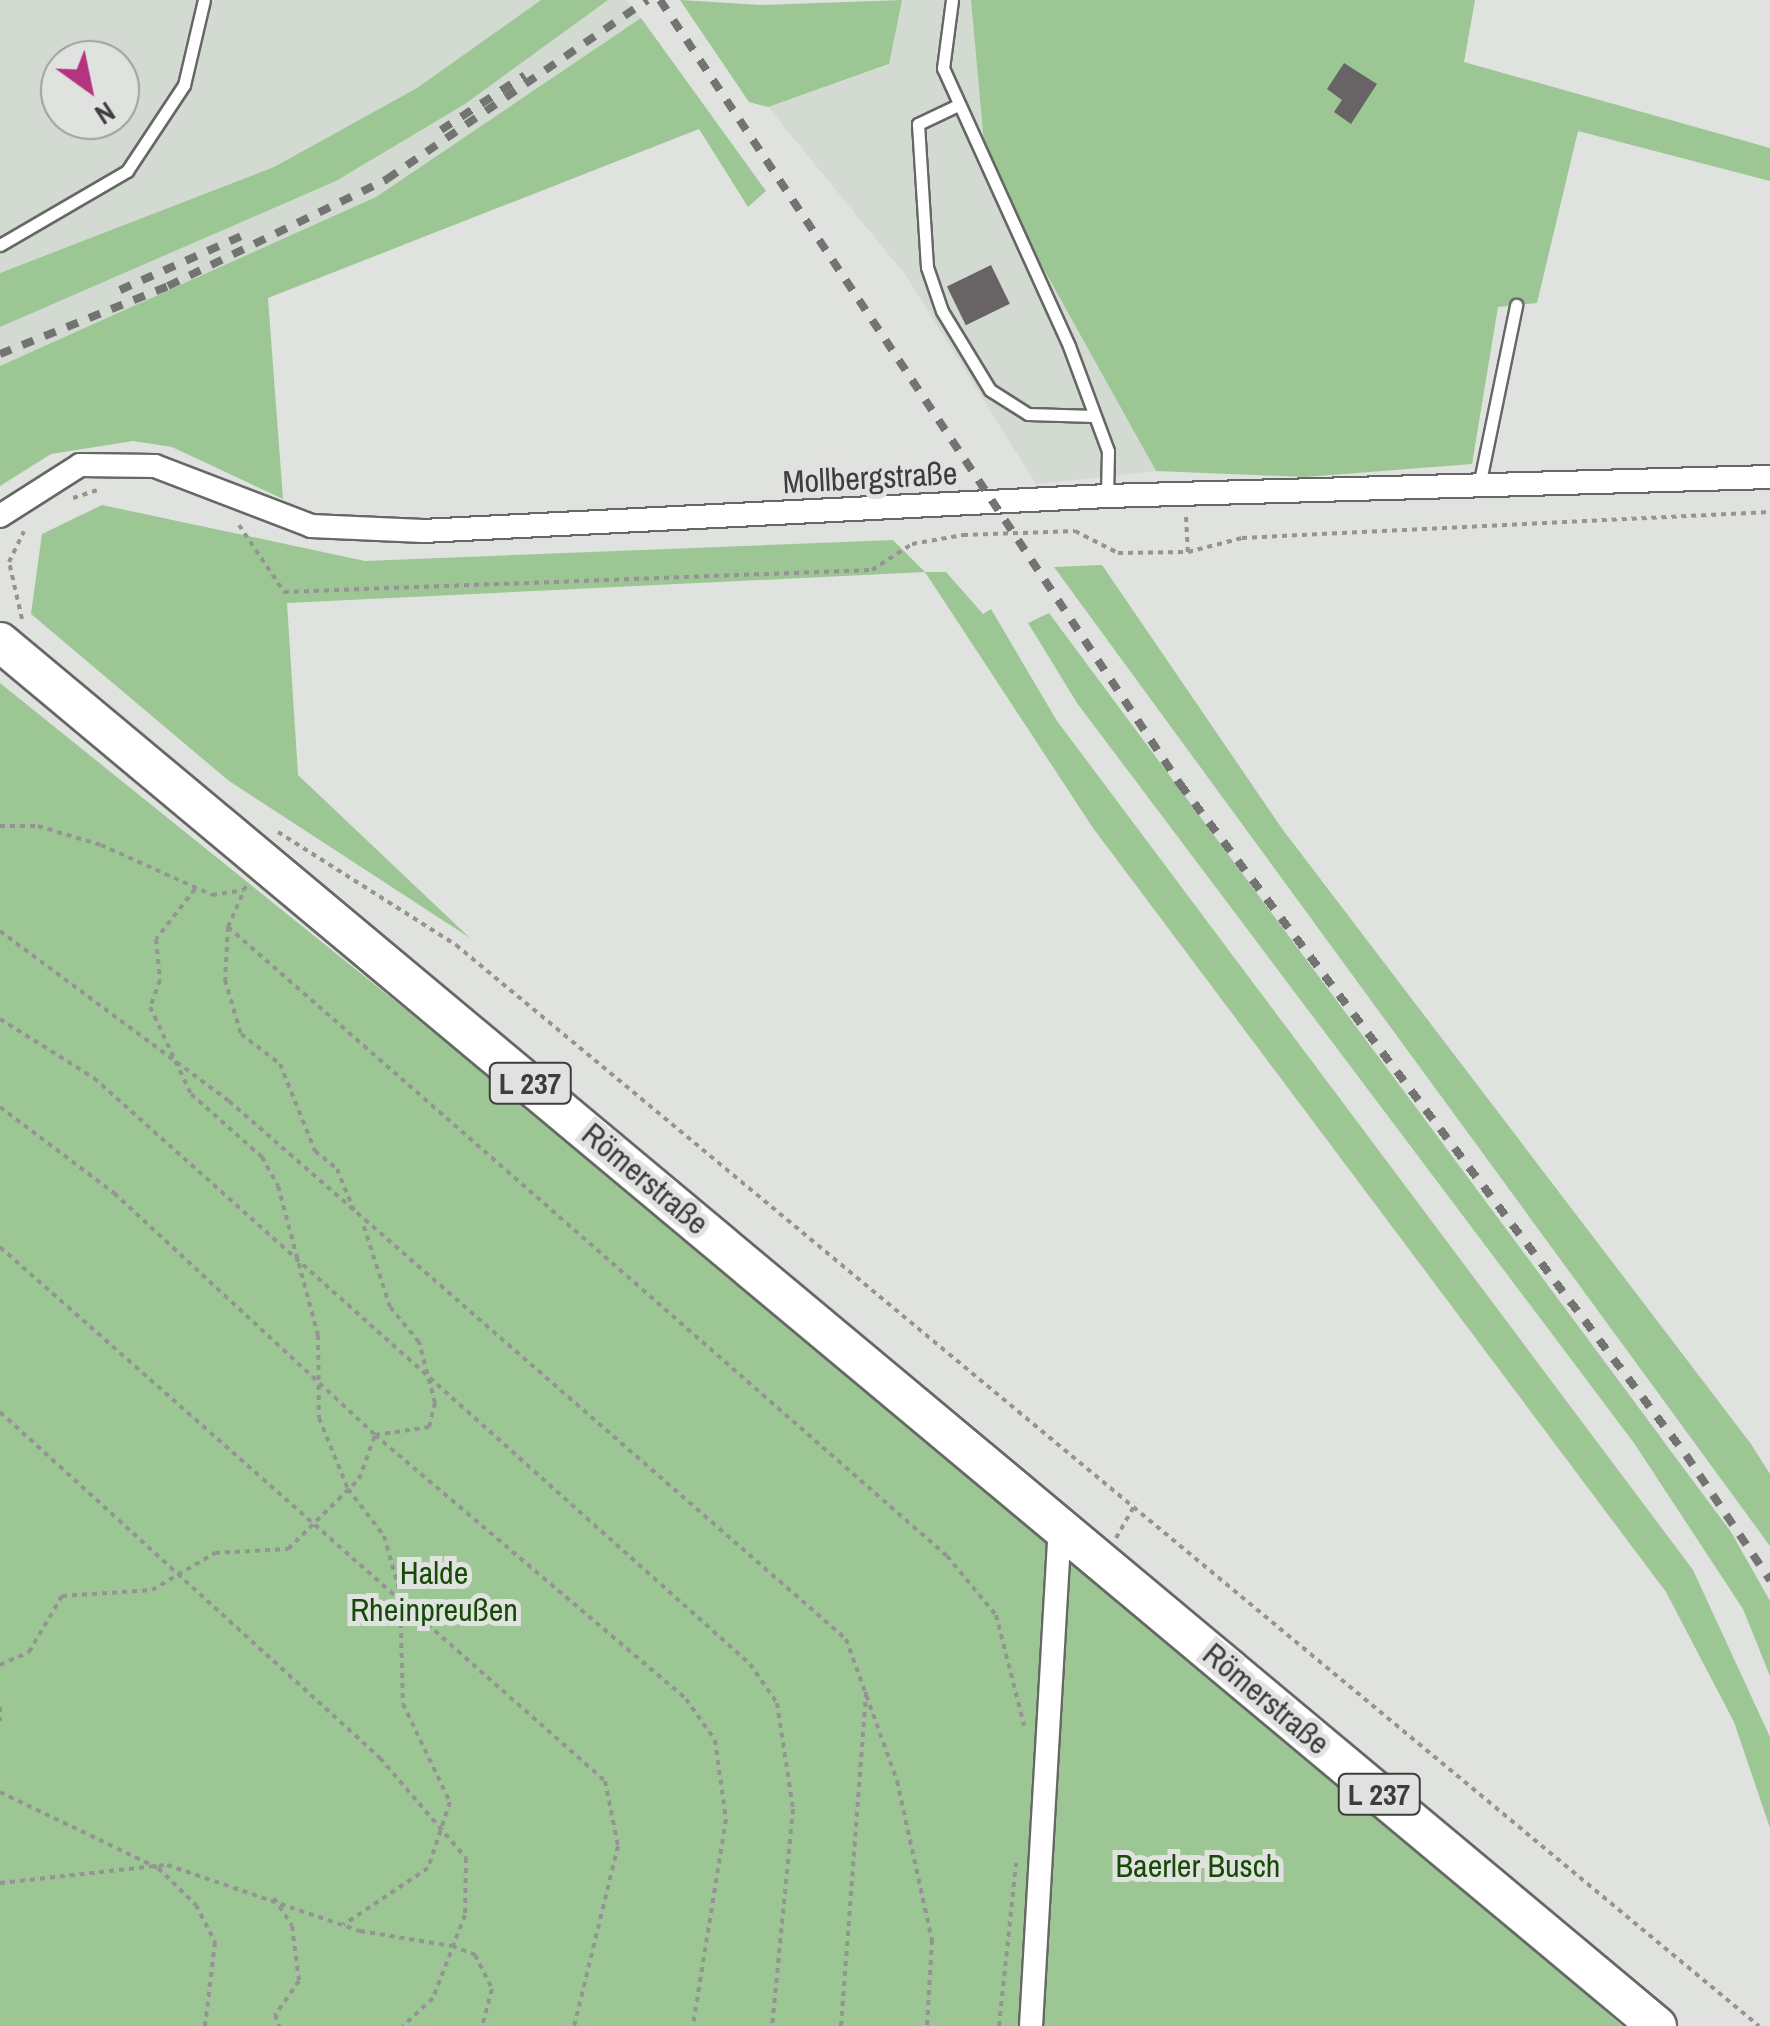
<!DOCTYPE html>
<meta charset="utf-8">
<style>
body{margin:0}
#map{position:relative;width:1770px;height:2026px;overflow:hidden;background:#e0e2df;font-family:"Archivo Narrow",sans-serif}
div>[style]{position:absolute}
.built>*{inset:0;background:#d2dad1}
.green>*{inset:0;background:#9cc694}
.building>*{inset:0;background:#686466;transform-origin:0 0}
.path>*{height:4px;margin-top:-2px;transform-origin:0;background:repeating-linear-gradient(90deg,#949593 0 5px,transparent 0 10px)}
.roads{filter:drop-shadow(2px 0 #666865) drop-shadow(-2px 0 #666865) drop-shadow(0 2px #666865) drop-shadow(0 -2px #666865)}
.service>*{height:11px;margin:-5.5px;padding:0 5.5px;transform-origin:5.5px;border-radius:5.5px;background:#fff}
.minor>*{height:22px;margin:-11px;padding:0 11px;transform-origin:11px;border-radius:11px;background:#fff}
.primary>*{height:38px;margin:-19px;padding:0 19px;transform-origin:19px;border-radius:19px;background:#fff}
.rail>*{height:8px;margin-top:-4px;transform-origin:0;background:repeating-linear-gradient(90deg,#737472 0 12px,transparent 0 24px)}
span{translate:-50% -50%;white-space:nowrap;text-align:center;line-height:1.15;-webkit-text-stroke:10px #e0e2df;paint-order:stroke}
.shield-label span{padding:2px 8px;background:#e0e2df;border:2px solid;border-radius:8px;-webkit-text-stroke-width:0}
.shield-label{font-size:30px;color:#3c3d3c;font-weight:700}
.street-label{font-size:32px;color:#3c3d3c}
.park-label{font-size:32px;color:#154b07}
.north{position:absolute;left:40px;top:40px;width:100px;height:100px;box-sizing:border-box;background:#e0e2df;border:2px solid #9ea09e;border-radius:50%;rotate:147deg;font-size:28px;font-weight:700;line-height:40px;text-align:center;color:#3c3d3c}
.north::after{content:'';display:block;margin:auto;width:35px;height:45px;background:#b5347f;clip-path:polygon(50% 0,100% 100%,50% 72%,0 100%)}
</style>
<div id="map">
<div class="built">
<i style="clip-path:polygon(evenodd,0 0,541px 0,417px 88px,274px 167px,0 273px,0 0,60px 60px,120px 60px,120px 120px,60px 120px,60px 60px)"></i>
<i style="clip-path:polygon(608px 0,626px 0,641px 18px,376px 197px,0 366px,0 327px,336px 181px,465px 104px)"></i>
<i style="clip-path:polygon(902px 0,971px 0,987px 165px,1156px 471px,1036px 484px,907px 277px,768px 107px,888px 65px)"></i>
</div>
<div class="green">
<i style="clip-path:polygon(541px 0,608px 0,465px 104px,336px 181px,0 327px,0 273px,274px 167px,417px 88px)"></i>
<i style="clip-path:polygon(680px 0,761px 5px,902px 0,889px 64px,768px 107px,749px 102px)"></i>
<i style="clip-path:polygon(971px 0,1475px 0,1464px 62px,1770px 148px,1770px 181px,1578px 131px,1537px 303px,1498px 307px,1472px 464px,1305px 477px,1156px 471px,986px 165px)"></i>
<i style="clip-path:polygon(641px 18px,766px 191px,748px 207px,699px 129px,268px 298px,283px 499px,172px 447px,133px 441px,51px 454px,0 486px,0 366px,376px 197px)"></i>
<i style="clip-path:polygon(102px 505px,365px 561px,893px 540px,925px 572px,946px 572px,983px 614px,991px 609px,1057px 721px,1693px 1570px,1770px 1737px,1770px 1828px,1734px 1722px,1666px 1592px,1093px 828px,925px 572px,287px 603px,298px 775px,470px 938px,229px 781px,31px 614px,42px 534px)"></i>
<i style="clip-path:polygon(1102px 565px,1283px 830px,1751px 1444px,1770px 1474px,1770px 1546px,1054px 567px)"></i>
<i style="clip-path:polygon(1049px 613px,1731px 1532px,1770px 1601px,1770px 1676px,1743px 1609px,1634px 1443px,1077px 703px,1028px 623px)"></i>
<i style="clip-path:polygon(0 683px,1076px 1549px,1622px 2026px,0 2026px)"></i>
</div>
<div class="building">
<i style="clip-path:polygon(1344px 63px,1377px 84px,1351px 124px,1334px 112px,1342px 100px,1327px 89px)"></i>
<i style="left:991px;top:265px;width:43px;height:49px;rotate:64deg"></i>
</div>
<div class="path">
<i style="left:73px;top:498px;width:25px;rotate:-18deg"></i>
<i style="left:1186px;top:517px;width:35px;rotate:87deg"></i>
<i style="left:239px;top:525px;width:81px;rotate:56.1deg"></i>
<i style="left:284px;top:592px;width:588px;rotate:-2.14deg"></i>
<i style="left:872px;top:570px;width:48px;rotate:-33deg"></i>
<i style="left:912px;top:544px;width:52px;rotate:-10deg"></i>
<i style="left:963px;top:535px;width:112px;rotate:-2deg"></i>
<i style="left:1075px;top:531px;width:48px;rotate:27.1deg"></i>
<i style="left:1118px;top:553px;width:70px;rotate:-0.8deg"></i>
<i style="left:1188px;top:552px;width:56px;rotate:-14.5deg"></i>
<i style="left:1242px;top:538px;width:529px;rotate:-2.82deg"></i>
<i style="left:22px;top:619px;width:58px;rotate:-102.8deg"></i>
<i style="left:9px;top:562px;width:34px;rotate:-64deg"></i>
<i style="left:0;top:826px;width:38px"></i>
<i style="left:38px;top:826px;width:66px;rotate:16.8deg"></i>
<i style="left:101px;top:845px;width:122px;rotate:24.2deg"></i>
<i style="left:212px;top:895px;width:32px;rotate:-9deg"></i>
<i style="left:278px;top:832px;width:211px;rotate:32.4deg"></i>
<i style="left:456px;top:945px;width:1693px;rotate:39.68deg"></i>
<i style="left:246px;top:886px;width:45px;rotate:113.7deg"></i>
<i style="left:228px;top:927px;width:53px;rotate:93.2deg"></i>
<i style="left:225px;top:980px;width:56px;rotate:73.5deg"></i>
<i style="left:241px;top:1034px;width:49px;rotate:37.6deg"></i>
<i style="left:280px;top:1064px;width:94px;rotate:68.1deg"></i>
<i style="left:315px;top:1151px;width:28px;rotate:39deg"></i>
<i style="left:337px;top:1169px;width:48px;rotate:67.8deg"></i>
<i style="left:195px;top:889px;width:63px;rotate:128deg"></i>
<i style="left:156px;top:939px;width:41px;rotate:84.4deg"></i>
<i style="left:160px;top:980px;width:29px;rotate:110deg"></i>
<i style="left:150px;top:1007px;width:96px;rotate:64.8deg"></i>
<i style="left:191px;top:1094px;width:95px;rotate:41.6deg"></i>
<i style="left:262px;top:1157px;width:33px;rotate:61deg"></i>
<i style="left:278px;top:1186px;width:154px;rotate:75deg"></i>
<i style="left:318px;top:1335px;width:83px;rotate:89.3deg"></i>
<i style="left:319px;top:1418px;width:77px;rotate:67.8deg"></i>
<i style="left:348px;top:1489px;width:59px;rotate:52.5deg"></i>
<i style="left:384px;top:1536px;width:59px;rotate:74.3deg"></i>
<i style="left:400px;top:1593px;width:111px;rotate:88.5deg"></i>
<i style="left:403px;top:1704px;width:109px;rotate:64.4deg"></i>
<i style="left:450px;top:1802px;width:70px;rotate:108.4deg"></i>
<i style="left:428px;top:1868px;width:102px;rotate:146.2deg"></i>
<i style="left:228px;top:927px;width:955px;rotate:41.18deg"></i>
<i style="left:947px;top:1556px;width:77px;rotate:50.3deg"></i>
<i style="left:996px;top:1615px;width:114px;rotate:75.7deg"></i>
<i style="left:0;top:931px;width:285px;rotate:36.6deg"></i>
<i style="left:229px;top:1101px;width:819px;rotate:41.09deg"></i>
<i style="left:846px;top:1639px;width:151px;rotate:70.2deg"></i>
<i style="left:897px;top:1781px;width:163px;rotate:77.6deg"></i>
<i style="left:932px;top:1940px;width:86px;rotate:93.3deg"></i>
<i style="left:0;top:1019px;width:111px;rotate:32.1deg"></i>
<i style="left:94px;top:1078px;width:880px;rotate:41.77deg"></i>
<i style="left:750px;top:1664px;width:47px;rotate:55.3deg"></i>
<i style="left:777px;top:1703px;width:107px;rotate:81.4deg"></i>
<i style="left:793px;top:1809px;width:218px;rotate:95.5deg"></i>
<i style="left:0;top:1107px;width:143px;rotate:37deg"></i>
<i style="left:114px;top:1193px;width:356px;rotate:42.8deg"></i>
<i style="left:375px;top:1435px;width:408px;rotate:40.3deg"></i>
<i style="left:686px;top:1699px;width:50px;rotate:54.7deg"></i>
<i style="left:715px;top:1740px;width:80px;rotate:82.1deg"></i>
<i style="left:726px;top:1819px;width:210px;rotate:99.1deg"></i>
<i style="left:0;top:1247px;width:807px;rotate:41.43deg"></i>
<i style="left:605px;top:1781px;width:66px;rotate:78.7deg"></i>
<i style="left:618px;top:1846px;width:185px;rotate:103.7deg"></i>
<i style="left:0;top:1412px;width:514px;rotate:42.32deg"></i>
<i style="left:380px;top:1758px;width:132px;rotate:49.3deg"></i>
<i style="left:466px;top:1858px;width:57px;rotate:91deg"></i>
<i style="left:465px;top:1915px;width:89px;rotate:111.1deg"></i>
<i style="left:433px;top:1998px;width:41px;rotate:137deg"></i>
<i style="left:1116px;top:1538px;width:40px;rotate:-60.3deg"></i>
<i style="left:0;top:1665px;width:32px;rotate:-24deg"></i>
<i style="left:29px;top:1652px;width:65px;rotate:-59.5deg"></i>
<i style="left:62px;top:1596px;width:90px;rotate:-3.8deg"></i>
<i style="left:152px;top:1590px;width:73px;rotate:-30.4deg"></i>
<i style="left:215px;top:1553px;width:73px;rotate:-3.1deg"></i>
<i style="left:288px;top:1549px;width:100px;rotate:-44.6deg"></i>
<i style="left:359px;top:1479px;width:47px;rotate:-70deg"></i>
<i style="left:375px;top:1435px;width:55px;rotate:-8.4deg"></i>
<i style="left:429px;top:1427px;width:25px;rotate:-76deg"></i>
<i style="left:435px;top:1403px;width:63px;rotate:-104.7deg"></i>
<i style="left:419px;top:1342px;width:45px;rotate:-129.6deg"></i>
<i style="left:390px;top:1307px;width:87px;rotate:-108deg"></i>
<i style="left:0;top:1707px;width:14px;rotate:90deg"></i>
<i style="left:0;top:1792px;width:175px;rotate:25.7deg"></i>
<i style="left:158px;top:1868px;width:53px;rotate:44.2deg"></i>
<i style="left:196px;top:1905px;width:42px;rotate:62.8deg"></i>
<i style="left:215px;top:1942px;width:85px;rotate:96.8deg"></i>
<i style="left:0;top:1883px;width:168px;rotate:-6.2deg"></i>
<i style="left:167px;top:1865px;width:204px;rotate:18.9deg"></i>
<i style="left:360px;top:1931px;width:93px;rotate:9.3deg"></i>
<i style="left:452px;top:1946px;width:25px;rotate:21deg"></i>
<i style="left:475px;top:1955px;width:38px;rotate:63deg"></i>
<i style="left:492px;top:1989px;width:38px;rotate:105deg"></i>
<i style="left:274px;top:1898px;width:33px;rotate:57deg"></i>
<i style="left:292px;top:1926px;width:55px;rotate:82.7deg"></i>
<i style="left:299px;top:1981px;width:42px;rotate:125.2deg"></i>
<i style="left:275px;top:2015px;width:12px;rotate:70deg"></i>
<i style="left:841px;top:2026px;width:336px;rotate:-85.7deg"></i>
<i style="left:999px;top:2026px;width:164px;rotate:-84deg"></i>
</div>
<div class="roads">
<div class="service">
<i style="left:952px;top:0;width:69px;rotate:97.5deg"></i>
<i style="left:943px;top:68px;width:305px;rotate:65.6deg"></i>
<i style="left:1069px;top:346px;width:112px;rotate:69.6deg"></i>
<i style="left:1108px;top:451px;width:45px;rotate:91.3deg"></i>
<i style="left:956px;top:106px;width:42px;rotate:154.7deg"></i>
<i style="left:918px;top:124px;width:143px;rotate:86.4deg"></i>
<i style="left:927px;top:267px;width:46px;rotate:71.2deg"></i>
<i style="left:942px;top:311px;width:92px;rotate:58.7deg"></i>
<i style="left:990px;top:390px;width:45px;rotate:32.3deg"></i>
<i style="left:1028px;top:414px;width:66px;rotate:1.7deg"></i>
<i style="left:0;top:245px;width:147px;rotate:-30.2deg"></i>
<i style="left:127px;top:171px;width:103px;rotate:-56.5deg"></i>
<i style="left:184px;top:85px;width:87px;rotate:-76.8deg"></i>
<i style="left:1479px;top:486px;width:185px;rotate:-78.4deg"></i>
</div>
<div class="minor">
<i style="left:0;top:516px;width:95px;rotate:-32.5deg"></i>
<i style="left:80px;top:465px;width:75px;rotate:0.8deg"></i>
<i style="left:155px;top:466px;width:167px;rotate:21deg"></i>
<i style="left:311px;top:526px;width:112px;rotate:2.6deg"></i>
<i style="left:423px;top:531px;width:685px;rotate:-2.93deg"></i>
<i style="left:1107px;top:496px;width:663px;rotate:-1.64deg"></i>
<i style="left:1031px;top:2026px;width:503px;rotate:-86.69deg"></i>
</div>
<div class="primary">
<i style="left:0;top:642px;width:2159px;rotate:39.87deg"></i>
</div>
</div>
<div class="rail">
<i style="left:660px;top:0;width:941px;rotate:56.45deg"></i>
<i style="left:1180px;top:784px;width:840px;rotate:52.98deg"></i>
<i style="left:1686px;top:1455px;width:151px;rotate:56.1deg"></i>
<i style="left:441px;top:130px;width:100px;rotate:-33.2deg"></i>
<i style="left:120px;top:290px;width:140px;rotate:-24deg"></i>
<i style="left:0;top:354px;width:181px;rotate:-22deg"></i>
<i style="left:168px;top:286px;width:244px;rotate:-26deg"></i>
<i style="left:387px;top:179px;width:316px;rotate:-34.5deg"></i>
</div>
<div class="shield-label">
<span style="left:530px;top:1083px">L 237</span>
<span style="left:1379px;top:1794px">L 237</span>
</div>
<div class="street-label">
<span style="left:870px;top:478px;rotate:-3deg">Mollbergstraße</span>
<span style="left:645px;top:1179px;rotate:40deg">Römerstraße</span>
<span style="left:1266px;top:1699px;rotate:40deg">Römerstraße</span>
</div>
<div class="park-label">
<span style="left:434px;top:1592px">Halde<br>Rheinpreußen</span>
<span style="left:1198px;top:1866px">Baerler Busch</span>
</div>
<div class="north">N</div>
</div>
